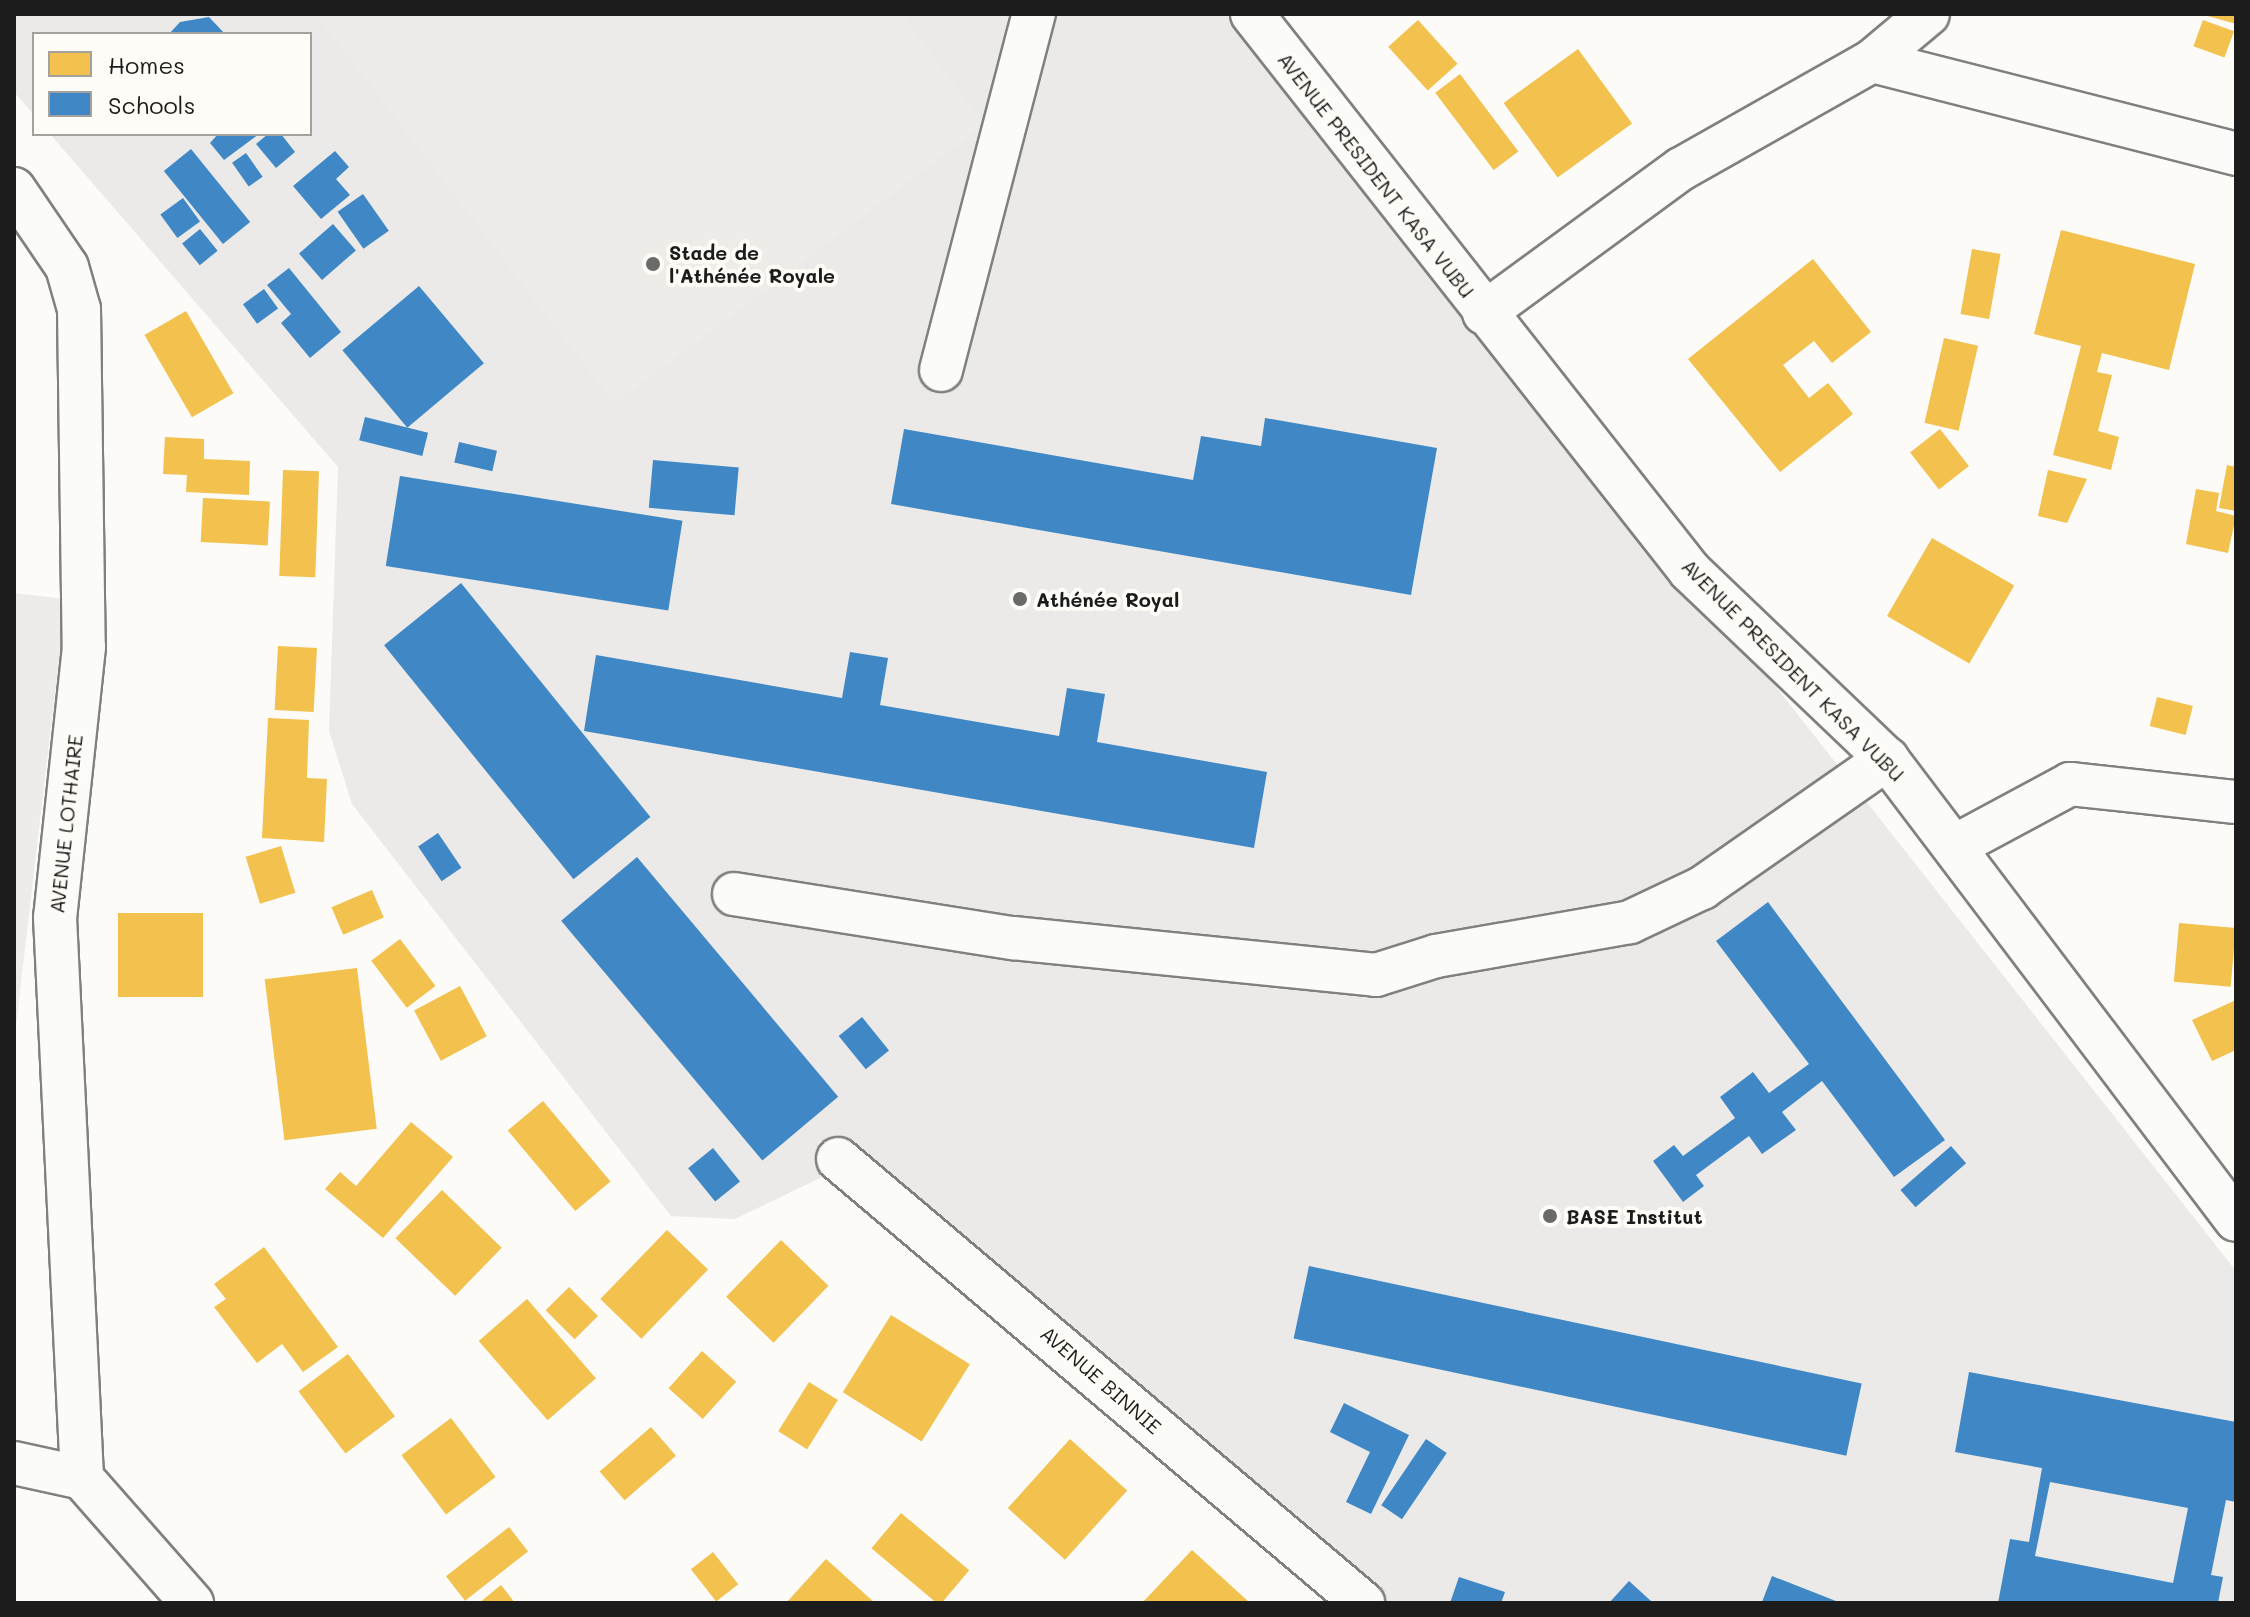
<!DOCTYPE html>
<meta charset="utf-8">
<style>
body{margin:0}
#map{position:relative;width:2250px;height:1617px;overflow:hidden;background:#fcfbf8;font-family:Mali,sans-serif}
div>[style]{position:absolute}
.built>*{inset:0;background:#ebeae8}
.green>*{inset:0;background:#edece8}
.homes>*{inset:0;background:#f2c14e;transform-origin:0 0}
.schools>*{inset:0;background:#3f88c5;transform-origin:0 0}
.roads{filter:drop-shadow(2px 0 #81807f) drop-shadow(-2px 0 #81807f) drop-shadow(0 2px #81807f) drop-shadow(0 -2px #81807f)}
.minor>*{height:42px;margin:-21px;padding:0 21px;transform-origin:21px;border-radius:21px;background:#fbfbf9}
.dots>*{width:22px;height:22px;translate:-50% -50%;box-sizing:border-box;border:4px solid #fdfcf7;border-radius:50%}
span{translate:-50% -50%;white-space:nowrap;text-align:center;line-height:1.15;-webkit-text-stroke:8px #fdfcf7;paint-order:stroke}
.street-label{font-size:20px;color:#1c1c1c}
.poi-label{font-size:20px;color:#1c1c1c;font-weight:700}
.left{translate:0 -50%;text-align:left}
.frame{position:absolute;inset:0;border:16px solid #1c1c1c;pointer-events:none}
.legend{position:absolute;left:32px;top:32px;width:280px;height:104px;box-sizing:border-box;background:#fdfcf7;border:2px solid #a3a29f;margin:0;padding:10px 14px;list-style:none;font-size:24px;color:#1c1c1c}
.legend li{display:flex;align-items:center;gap:16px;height:40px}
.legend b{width:40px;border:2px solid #a3a29f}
</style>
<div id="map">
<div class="built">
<i style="clip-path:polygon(14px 14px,1246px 14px,2236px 1271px,2236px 1603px,1361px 1603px,845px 1166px,735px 1219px,671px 1216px,352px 804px,329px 731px,338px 467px,50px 134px,310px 134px,310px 34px,34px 34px,34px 115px,14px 92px)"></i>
</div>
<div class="green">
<i style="clip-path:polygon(316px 14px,901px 14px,985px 124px,614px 404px)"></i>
<i style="clip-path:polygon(14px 593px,66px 599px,14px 1043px)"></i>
</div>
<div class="homes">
<i style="clip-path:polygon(2204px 14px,2236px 14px,2236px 24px,2204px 15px)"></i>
<i style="left:1418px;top:20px;width:59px;height:40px;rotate:48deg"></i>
<i style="left:2203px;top:20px;width:33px;height:28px;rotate:20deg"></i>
<i style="left:1578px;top:49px;width:92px;height:92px;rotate:54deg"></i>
<i style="left:1460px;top:74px;width:97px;height:31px;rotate:53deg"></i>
<i style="clip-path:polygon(2061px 230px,2195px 264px,2169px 370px,2102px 353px,2097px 372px,2112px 375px,2098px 431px,2119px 437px,2111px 470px,2053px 455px,2081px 346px,2034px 334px)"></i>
<i style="left:1972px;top:249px;width:29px;height:66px;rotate:10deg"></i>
<i style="clip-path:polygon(1813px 259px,1871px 332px,1832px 363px,1814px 341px,1783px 365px,1809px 398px,1828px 383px,1853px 414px,1780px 472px,1688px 359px)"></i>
<i style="left:186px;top:311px;width:95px;height:48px;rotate:60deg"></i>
<i style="left:1944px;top:338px;width:35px;height:87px;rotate:13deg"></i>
<i style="left:1940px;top:429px;width:47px;height:38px;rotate:52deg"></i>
<i style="clip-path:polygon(165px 437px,204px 439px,204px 459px,250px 461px,249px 495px,186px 492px,187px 475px,163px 474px)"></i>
<i style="clip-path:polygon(2227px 465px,2236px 467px,2236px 511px,2219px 508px)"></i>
<i style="left:283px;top:470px;width:36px;height:106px;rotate:2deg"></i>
<i style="clip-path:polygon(2048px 470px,2087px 479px,2067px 523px,2038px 516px)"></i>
<i style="clip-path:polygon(2196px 489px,2219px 493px,2216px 511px,2236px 516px,2228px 553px,2186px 544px)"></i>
<i style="left:203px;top:498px;width:67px;height:44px;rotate:3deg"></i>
<i style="left:1932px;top:538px;width:95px;height:90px;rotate:30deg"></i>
<i style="left:278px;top:646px;width:39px;height:64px;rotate:3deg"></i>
<i style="left:2157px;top:697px;width:37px;height:30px;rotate:14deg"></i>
<i style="clip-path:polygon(268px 718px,309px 720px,307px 778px,327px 779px,324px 842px,262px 838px)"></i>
<i style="left:281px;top:846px;width:49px;height:37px;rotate:73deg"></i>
<i style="left:372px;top:890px;width:30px;height:44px;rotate:67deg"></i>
<i style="left:118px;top:913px;width:85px;height:84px"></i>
<i style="left:2179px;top:923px;width:57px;height:59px;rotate:5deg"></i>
<i style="left:400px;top:939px;width:59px;height:36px;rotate:53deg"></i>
<i style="left:357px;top:968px;width:162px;height:93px;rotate:83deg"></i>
<i style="left:460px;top:986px;width:57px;height:52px;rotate:62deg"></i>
<i style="clip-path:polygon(2236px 1000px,2236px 1050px,2212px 1061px,2192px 1020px)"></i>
<i style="left:543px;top:1101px;width:105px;height:46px;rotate:50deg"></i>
<i style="clip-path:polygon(411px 1122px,453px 1157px,383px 1238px,325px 1189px,340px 1172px,356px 1186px)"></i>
<i style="left:442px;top:1190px;width:83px;height:67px;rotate:44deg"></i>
<i style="left:667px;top:1230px;width:57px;height:96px;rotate:44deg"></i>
<i style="left:781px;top:1240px;width:66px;height:79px;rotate:44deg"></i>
<i style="clip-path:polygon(264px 1247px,338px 1347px,303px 1372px,282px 1344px,257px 1363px,214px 1307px,226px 1299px,214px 1284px)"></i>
<i style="left:569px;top:1287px;width:41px;height:33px;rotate:45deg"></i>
<i style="left:527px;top:1299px;width:105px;height:64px;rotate:49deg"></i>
<i style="left:891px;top:1315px;width:93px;height:91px;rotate:32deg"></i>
<i style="left:702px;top:1351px;width:46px;height:50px;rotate:42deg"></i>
<i style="left:348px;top:1354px;width:78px;height:62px;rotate:53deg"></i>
<i style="left:809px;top:1382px;width:34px;height:58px;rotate:32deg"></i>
<i style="left:451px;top:1418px;width:74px;height:62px;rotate:53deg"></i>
<i style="left:651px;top:1427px;width:38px;height:68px;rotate:49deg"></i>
<i style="left:1070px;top:1439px;width:77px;height:93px;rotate:42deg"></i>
<i style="left:901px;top:1513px;width:89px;height:46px;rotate:40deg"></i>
<i style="left:509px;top:1527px;width:31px;height:80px;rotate:52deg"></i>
<i style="clip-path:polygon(1192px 1550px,1250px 1603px,1142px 1603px)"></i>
<i style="left:713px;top:1552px;width:41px;height:28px;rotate:52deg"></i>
<i style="clip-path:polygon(826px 1559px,875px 1603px,786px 1603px)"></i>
<i style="clip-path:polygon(501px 1585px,515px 1603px,479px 1603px)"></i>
</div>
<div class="schools">
<i style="clip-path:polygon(209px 17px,225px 34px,169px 34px,180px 22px)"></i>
<i style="clip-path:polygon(259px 134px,224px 160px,210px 143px,218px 134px)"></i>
<i style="clip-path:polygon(268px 134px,281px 134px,295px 152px,276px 168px,256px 144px)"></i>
<i style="left:191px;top:149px;width:94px;height:35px;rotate:51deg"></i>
<i style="clip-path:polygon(335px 151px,349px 167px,336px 179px,350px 195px,321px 219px,293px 186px)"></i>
<i style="left:246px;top:153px;width:29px;height:17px;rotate:55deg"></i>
<i style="left:363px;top:194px;width:45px;height:31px;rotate:55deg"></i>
<i style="left:183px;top:198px;width:29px;height:28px;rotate:54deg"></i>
<i style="left:333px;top:224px;width:35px;height:45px;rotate:49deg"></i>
<i style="left:200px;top:229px;width:28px;height:23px;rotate:51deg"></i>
<i style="clip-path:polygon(289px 268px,341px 332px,310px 358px,281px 323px,291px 314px,267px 285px)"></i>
<i style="left:419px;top:286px;width:101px;height:100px;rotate:50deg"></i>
<i style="left:264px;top:289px;width:24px;height:26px;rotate:54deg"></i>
<i style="left:365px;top:417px;width:65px;height:24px;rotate:14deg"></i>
<i style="clip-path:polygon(1265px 418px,1437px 448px,1411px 595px,891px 504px,904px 429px,1193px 480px,1201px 436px,1261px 446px)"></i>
<i style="left:459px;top:442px;width:39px;height:21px;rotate:13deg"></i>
<i style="left:653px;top:460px;width:86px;height:48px;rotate:5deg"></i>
<i style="left:400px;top:476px;width:286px;height:91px;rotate:9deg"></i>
<i style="left:461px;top:583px;width:301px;height:99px;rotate:51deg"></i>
<i style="clip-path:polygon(850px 652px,888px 658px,880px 705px,1059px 736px,1067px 688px,1105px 694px,1097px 742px,1267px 772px,1254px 848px,584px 731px,596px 655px,842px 698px)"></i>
<i style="left:438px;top:833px;width:42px;height:24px;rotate:56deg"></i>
<i style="left:637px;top:857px;width:313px;height:99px;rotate:50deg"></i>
<i style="clip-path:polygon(1768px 902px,1945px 1140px,1894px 1177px,1822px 1081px,1782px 1112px,1796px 1130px,1762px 1154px,1749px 1136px,1696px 1175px,1704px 1186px,1683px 1202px,1653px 1161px,1674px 1145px,1683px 1156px,1735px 1118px,1720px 1097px,1753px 1072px,1769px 1093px,1809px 1064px,1716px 941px)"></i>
<i style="left:862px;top:1017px;width:43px;height:30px;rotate:51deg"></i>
<i style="left:1951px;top:1146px;width:23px;height:67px;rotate:49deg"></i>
<i style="left:713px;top:1148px;width:43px;height:32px;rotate:51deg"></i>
<i style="left:1309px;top:1266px;width:565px;height:74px;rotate:12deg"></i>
<i style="clip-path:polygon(evenodd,1969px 1372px,2236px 1422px,2236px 1502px,2226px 1500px,2211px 1575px,2223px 1577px,2218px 1603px,1998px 1603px,2010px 1539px,2029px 1542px,2042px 1468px,1955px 1452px,1969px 1372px,2050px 1482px,2188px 1508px,2173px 1583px,2035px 1556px,2050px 1482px)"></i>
<i style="clip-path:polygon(1344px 1403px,1409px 1435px,1371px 1514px,1346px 1502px,1370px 1452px,1330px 1432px)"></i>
<i style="left:1426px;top:1439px;width:25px;height:80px;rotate:34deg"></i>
<i style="clip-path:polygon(1772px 1576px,1841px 1603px,1762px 1602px)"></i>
<i style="clip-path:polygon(1459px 1577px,1505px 1592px,1501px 1603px,1450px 1603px)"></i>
<i style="clip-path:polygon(1629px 1581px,1651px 1601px,1609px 1603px)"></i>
</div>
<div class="roads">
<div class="minor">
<i style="left:1252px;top:14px;width:709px;rotate:51.82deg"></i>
<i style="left:1690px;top:571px;width:272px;rotate:43.7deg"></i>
<i style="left:1887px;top:759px;width:578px;rotate:52.87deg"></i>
<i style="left:1872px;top:61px;width:376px;rotate:14.3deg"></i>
<i style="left:14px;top:189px;width:94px;rotate:55.8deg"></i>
<i style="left:67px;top:267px;width:44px;rotate:74.1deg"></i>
<i style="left:79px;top:309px;width:338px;rotate:89.2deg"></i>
<i style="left:84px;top:647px;width:272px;rotate:96.1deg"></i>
<i style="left:55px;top:917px;width:562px;rotate:87.24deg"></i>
<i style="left:1484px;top:313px;width:244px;rotate:-36.2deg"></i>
<i style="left:1681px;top:169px;width:219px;rotate:-29.5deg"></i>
<i style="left:1872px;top:61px;width:73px;rotate:-40deg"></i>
<i style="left:941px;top:370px;width:368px;rotate:-75.4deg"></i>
<i style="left:1955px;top:846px;width:131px;rotate:-28.3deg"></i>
<i style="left:2070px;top:784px;width:167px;rotate:6.2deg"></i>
<i style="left:734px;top:894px;width:282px;rotate:9deg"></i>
<i style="left:1013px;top:938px;width:365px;rotate:5.8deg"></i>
<i style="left:1376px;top:975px;width:63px;rotate:-17.6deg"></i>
<i style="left:1436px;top:956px;width:197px;rotate:-9.9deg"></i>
<i style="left:1630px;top:922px;width:80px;rotate:-25.3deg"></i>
<i style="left:1702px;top:888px;width:226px;rotate:-34.9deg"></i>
<i style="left:838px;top:1159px;width:688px;rotate:40.22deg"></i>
<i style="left:14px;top:1463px;width:70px;rotate:12.4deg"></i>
<i style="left:82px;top:1478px;width:167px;rotate:48.7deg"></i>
</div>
</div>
<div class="dots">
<i style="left:653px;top:264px;background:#6a6a69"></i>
<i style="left:1020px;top:599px;background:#6a6a69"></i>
<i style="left:1550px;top:1216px;background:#6a6a69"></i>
</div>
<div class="street-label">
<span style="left:1376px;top:175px;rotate:52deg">AVENUE PRESIDENT KASA VUBU</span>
<span style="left:1793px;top:670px;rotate:45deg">AVENUE PRESIDENT KASA VUBU</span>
<span style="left:66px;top:824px;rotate:-84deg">AVENUE LOTHAIRE</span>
<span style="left:1101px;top:1380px;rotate:41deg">AVENUE BINNIE</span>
</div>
<div class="poi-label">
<span class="left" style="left:669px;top:264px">Stade de<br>l'Athénée Royale</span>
<span class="left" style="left:1036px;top:599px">Athénée Royal</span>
<span class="left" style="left:1566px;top:1216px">BASE Institut</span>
</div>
<div class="frame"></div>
<ul class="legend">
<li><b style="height:22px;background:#f2c14e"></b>Homes</li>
<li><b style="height:22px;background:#3f88c5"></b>Schools</li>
</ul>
</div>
